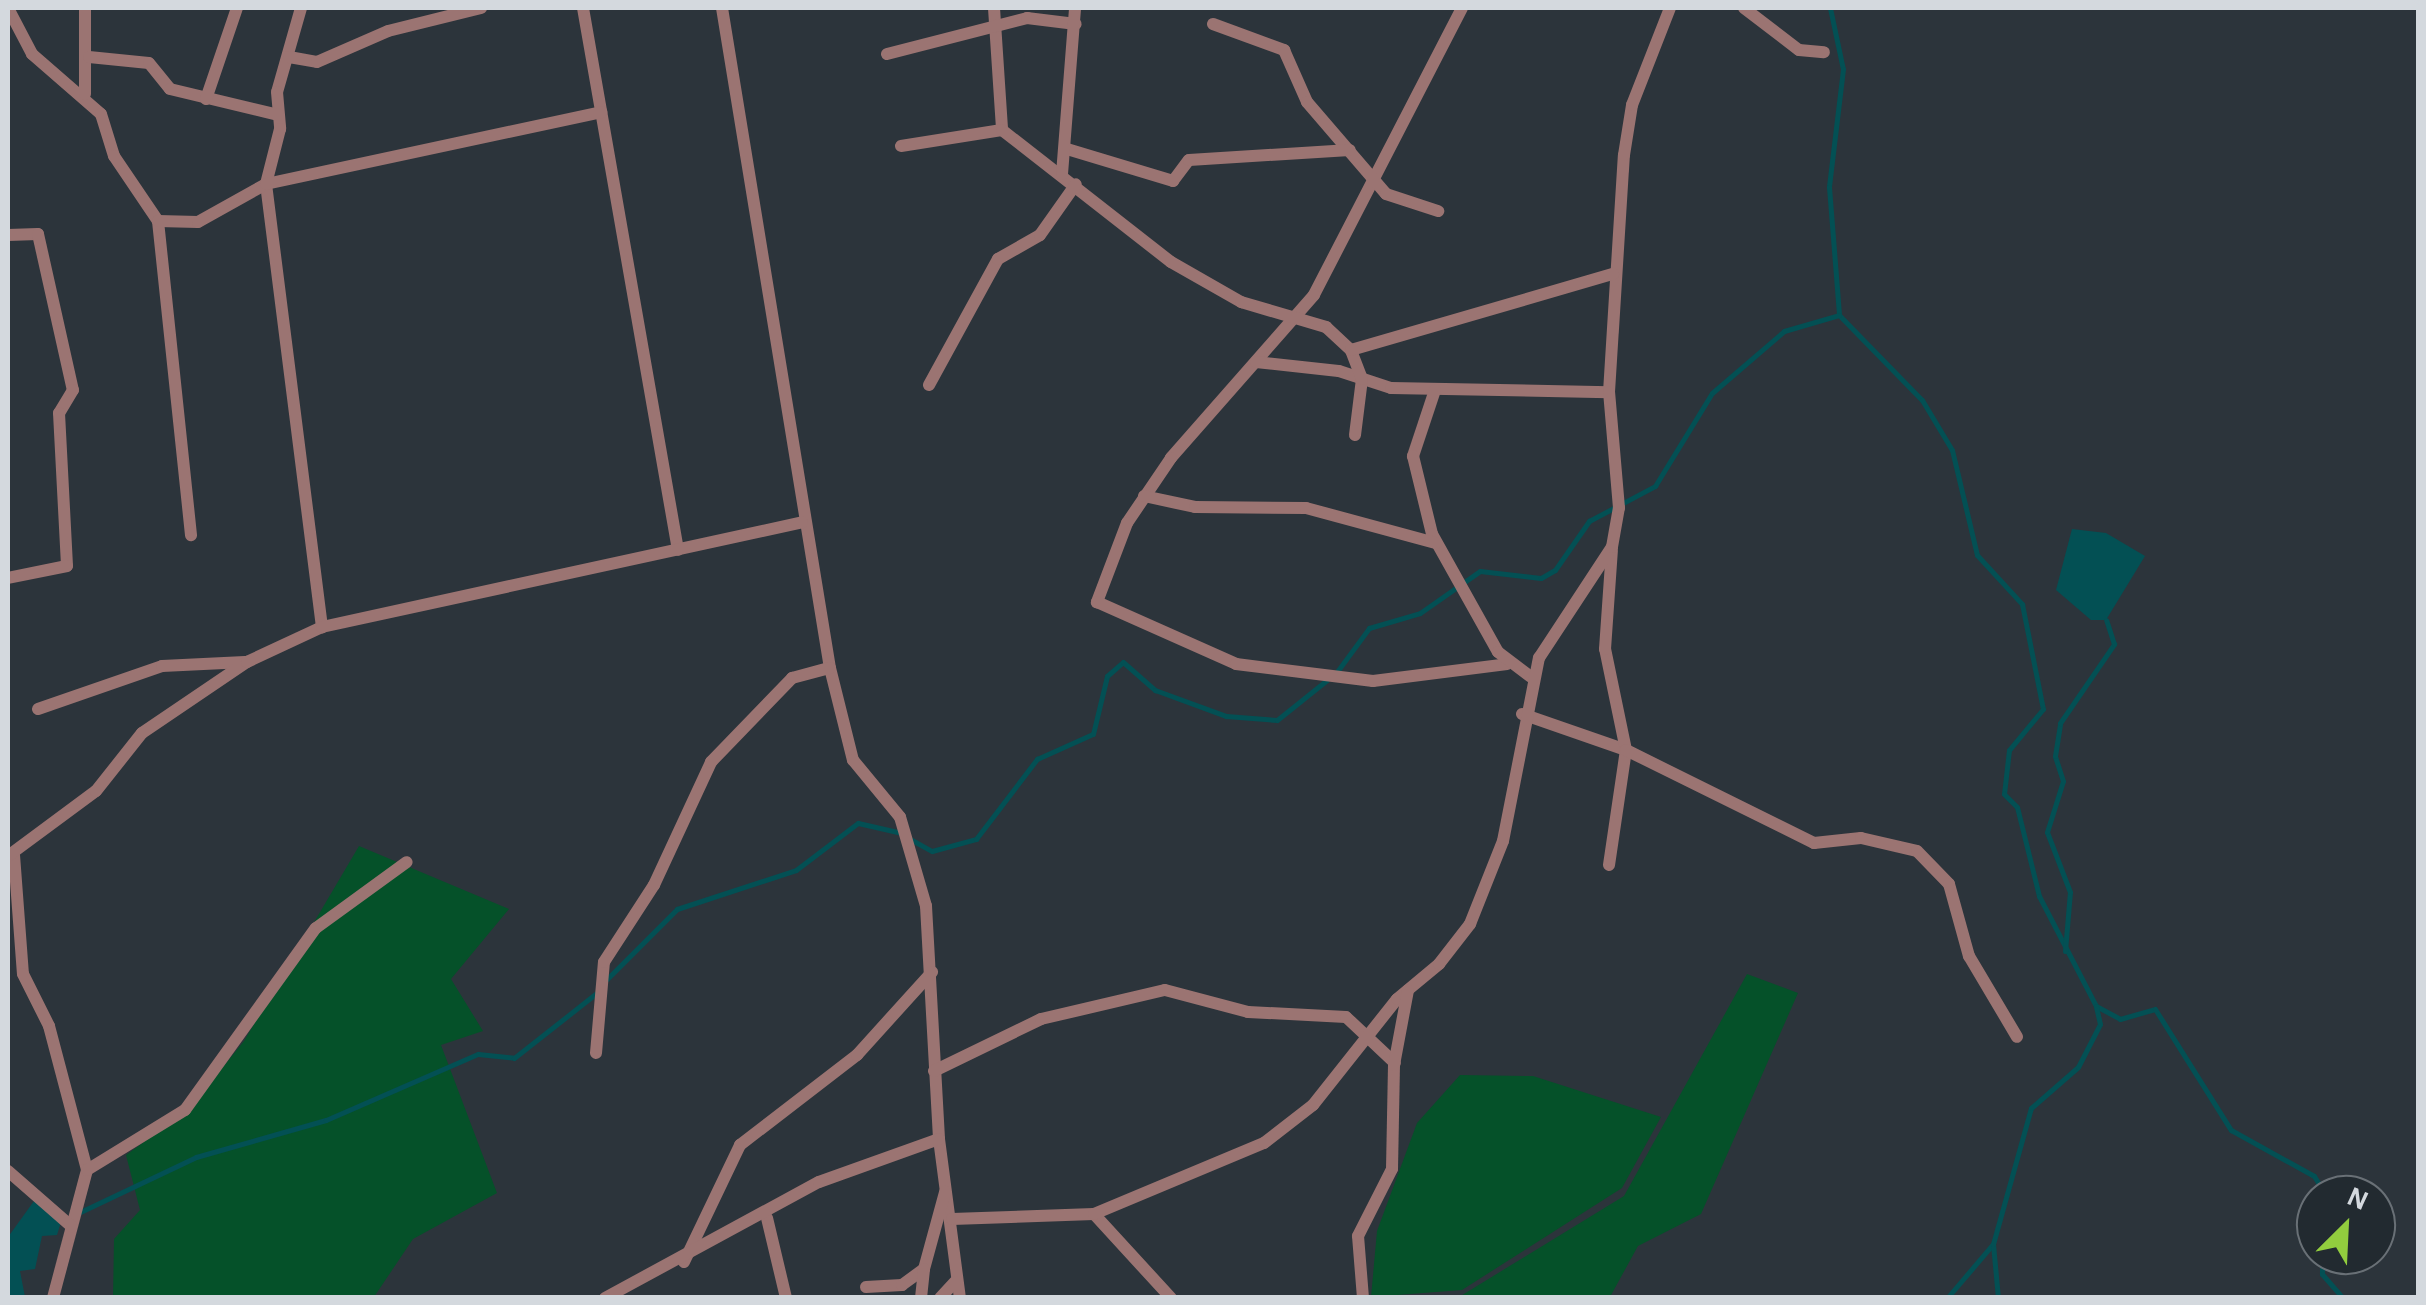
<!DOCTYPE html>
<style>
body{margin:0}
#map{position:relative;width:2426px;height:1305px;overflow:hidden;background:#2c343b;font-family:"Alegreya Sans",sans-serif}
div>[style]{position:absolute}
.green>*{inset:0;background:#055129}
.water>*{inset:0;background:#035054}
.stream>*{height:5px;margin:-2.5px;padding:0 2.5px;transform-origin:2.5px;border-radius:2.5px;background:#035054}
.street>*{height:12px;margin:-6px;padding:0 6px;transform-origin:6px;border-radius:6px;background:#9b7472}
span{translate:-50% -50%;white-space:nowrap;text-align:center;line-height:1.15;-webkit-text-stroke:8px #222a30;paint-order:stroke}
.frame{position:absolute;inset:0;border:10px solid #d4d9de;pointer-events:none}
.north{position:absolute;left:2296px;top:1175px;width:100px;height:100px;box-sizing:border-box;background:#222a30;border:2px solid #697076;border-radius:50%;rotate:24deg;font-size:28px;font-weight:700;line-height:40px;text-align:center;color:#d4d9de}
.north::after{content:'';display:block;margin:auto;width:35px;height:45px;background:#92cd3e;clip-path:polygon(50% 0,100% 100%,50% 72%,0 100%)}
</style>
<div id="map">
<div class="green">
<i style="clip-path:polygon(359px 846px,509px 909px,451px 979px,483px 1031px,441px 1045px,497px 1193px,413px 1239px,374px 1297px,113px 1298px,114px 1239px,140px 1210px,126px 1155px,188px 1110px,244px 1041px)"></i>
<i style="clip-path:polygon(1747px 974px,1798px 993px,1701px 1214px,1638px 1246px,1610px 1297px,1459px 1297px,1624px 1196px)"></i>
<i style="clip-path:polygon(1460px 1075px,1533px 1076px,1661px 1117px,1622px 1188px,1462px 1290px,1371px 1297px,1377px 1231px,1417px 1123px)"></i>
</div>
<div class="water">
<i style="clip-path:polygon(2072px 529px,2106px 533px,2145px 556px,2106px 620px,2091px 620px,2056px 590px)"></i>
<i style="clip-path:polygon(34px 1201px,61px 1222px,57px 1235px,42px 1236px,35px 1269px,20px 1271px,25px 1297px,8px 1298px,8px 1237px)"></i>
</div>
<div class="stream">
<i style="left:1830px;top:8px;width:62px;rotate:78deg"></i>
<i style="left:1843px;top:69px;width:119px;rotate:96.8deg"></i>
<i style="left:1829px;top:187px;width:128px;rotate:85.5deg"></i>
<i style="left:1839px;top:315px;width:119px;rotate:45.7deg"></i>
<i style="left:1922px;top:400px;width:58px;rotate:59deg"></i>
<i style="left:1952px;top:450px;width:108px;rotate:76.6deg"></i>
<i style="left:1977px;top:555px;width:67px;rotate:47.4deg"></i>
<i style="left:2022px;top:604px;width:107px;rotate:78.7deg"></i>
<i style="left:2043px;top:709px;width:53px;rotate:129.7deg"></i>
<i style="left:2009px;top:750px;width:44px;rotate:96.5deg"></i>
<i style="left:2004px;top:794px;width:18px;rotate:45deg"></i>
<i style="left:2017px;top:807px;width:92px;rotate:76.1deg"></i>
<i style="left:2039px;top:896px;width:124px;rotate:62.6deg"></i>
<i style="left:2096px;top:1006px;width:27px;rotate:28deg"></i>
<i style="left:2120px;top:1019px;width:36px;rotate:-16deg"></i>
<i style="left:2155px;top:1009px;width:143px;rotate:57.9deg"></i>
<i style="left:2231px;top:1130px;width:95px;rotate:29deg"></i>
<i style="left:2314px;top:1176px;width:22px;rotate:58deg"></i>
<i style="left:1336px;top:673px;width:56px;rotate:-53.7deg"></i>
<i style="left:1369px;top:628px;width:53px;rotate:-16.4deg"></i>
<i style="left:1420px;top:613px;width:73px;rotate:-35deg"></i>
<i style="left:1480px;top:571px;width:61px;rotate:6.5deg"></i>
<i style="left:1541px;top:578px;width:16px;rotate:-30deg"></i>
<i style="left:1555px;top:570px;width:60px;rotate:-55.2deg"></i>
<i style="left:1589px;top:521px;width:75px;rotate:-27.9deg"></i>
<i style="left:1655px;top:486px;width:109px;rotate:-58.5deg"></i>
<i style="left:1712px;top:393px;width:95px;rotate:-40.7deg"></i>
<i style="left:1784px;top:331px;width:57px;rotate:-16.2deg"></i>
<i style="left:910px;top:839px;width:25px;rotate:29deg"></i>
<i style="left:932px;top:851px;width:46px;rotate:-15.3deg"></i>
<i style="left:976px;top:839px;width:101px;rotate:-52.7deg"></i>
<i style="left:1037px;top:759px;width:61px;rotate:-24.1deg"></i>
<i style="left:1093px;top:734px;width:60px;rotate:-76.4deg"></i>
<i style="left:1107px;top:676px;width:21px;rotate:-41deg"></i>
<i style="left:1123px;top:662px;width:43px;rotate:41.2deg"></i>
<i style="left:1155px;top:690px;width:76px;rotate:20.1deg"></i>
<i style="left:1226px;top:716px;width:51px;rotate:4.5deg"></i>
<i style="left:1277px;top:720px;width:64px;rotate:-38.7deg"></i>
<i style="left:2065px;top:951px;width:59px;rotate:-85.2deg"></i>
<i style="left:2070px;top:892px;width:64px;rotate:-111deg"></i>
<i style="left:2047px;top:832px;width:53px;rotate:-72.6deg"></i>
<i style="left:2063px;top:781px;width:26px;rotate:-108deg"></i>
<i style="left:2055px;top:756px;width:33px;rotate:-81deg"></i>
<i style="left:2060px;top:723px;width:96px;rotate:-55.6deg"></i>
<i style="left:2114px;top:644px;width:25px;rotate:-108deg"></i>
<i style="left:607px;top:979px;width:99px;rotate:-45deg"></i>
<i style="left:677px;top:909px;width:125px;rotate:-18.1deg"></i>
<i style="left:796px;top:870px;width:78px;rotate:-37.2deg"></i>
<i style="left:858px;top:823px;width:45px;rotate:12.8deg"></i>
<i style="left:76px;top:1214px;width:133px;rotate:-25.4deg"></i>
<i style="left:196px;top:1157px;width:135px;rotate:-15.9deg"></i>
<i style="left:326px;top:1120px;width:166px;rotate:-23.5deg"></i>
<i style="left:478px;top:1054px;width:36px;rotate:6deg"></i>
<i style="left:514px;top:1058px;width:107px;rotate:-38.2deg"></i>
<i style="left:2322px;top:1255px;width:19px;rotate:90deg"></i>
<i style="left:2322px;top:1274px;width:32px;rotate:49deg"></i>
<i style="left:1947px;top:1298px;width:71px;rotate:-49.6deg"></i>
<i style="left:1998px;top:1298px;width:54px;rotate:-95.3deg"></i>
<i style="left:1993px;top:1244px;width:141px;rotate:-74.4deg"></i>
<i style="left:2031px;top:1108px;width:62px;rotate:-41.1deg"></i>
<i style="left:2078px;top:1067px;width:48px;rotate:-62.9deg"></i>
<i style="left:2100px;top:1024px;width:18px;rotate:-103deg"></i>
</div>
<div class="street">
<i style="left:8px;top:8px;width:52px;rotate:62.4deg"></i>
<i style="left:32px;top:54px;width:91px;rotate:41deg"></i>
<i style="left:101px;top:114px;width:44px;rotate:72.8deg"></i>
<i style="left:114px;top:156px;width:78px;rotate:55.9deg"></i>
<i style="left:158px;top:221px;width:316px;rotate:84deg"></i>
<i style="left:85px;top:8px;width:86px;rotate:90deg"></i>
<i style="left:301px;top:8px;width:87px;rotate:105.9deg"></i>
<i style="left:277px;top:92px;width:37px;rotate:85deg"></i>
<i style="left:280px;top:129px;width:57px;rotate:104.3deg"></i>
<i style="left:266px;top:184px;width:447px;rotate:82.8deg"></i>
<i style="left:583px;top:8px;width:550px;rotate:80.06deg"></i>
<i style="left:722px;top:8px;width:669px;rotate:80.71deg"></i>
<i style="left:830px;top:668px;width:95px;rotate:76deg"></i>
<i style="left:853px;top:760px;width:74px;rotate:50.5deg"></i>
<i style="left:900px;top:817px;width:93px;rotate:73.7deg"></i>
<i style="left:926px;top:906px;width:233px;rotate:86.8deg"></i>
<i style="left:939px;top:1139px;width:160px;rotate:82.5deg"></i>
<i style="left:994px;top:8px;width:122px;rotate:86.2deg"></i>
<i style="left:1462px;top:8px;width:323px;rotate:117.3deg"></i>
<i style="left:1314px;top:295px;width:217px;rotate:131.3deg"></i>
<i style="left:1171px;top:458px;width:78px;rotate:124.1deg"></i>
<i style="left:1127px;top:523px;width:85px;rotate:110.8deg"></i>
<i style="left:1097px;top:602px;width:152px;rotate:24deg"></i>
<i style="left:1236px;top:664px;width:138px;rotate:7.1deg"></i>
<i style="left:1373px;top:681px;width:135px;rotate:-7.2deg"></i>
<i style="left:1744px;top:8px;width:69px;rotate:37.4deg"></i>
<i style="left:1799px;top:50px;width:25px;rotate:5deg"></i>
<i style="left:1213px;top:24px;width:76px;rotate:20.1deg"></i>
<i style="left:1284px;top:50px;width:57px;rotate:66.1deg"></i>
<i style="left:1307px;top:102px;width:121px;rotate:49.3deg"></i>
<i style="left:1386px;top:194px;width:55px;rotate:18.1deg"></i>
<i style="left:887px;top:54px;width:145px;rotate:-14.4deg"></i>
<i style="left:1027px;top:18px;width:49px;rotate:7deg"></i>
<i style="left:89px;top:57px;width:60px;rotate:5.7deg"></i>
<i style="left:149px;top:63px;width:33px;rotate:51deg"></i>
<i style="left:170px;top:89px;width:111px;rotate:13.5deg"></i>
<i style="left:289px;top:57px;width:28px;rotate:10deg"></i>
<i style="left:317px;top:62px;width:77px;rotate:-23.6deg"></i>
<i style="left:388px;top:31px;width:96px;rotate:-13.9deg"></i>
<i style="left:206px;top:99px;width:96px;rotate:-71.2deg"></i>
<i style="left:901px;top:146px;width:102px;rotate:-9deg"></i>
<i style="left:1002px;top:130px;width:214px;rotate:38deg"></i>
<i style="left:1171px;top:262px;width:81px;rotate:29.7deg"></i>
<i style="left:1241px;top:302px;width:89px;rotate:16.4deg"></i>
<i style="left:1326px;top:327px;width:34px;rotate:43deg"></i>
<i style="left:1067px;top:149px;width:111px;rotate:16.8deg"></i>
<i style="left:1173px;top:181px;width:26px;rotate:-53deg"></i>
<i style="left:1189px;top:160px;width:161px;rotate:-3.6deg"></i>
<i style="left:1062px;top:174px;width:167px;rotate:-85.5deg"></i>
<i style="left:158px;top:221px;width:40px;rotate:1.4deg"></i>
<i style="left:198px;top:222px;width:78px;rotate:-29.2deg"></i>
<i style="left:266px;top:184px;width:343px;rotate:-12.1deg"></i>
<i style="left:8px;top:235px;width:30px;rotate:-2deg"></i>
<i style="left:38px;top:234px;width:160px;rotate:77.4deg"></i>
<i style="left:73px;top:390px;width:27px;rotate:121deg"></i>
<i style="left:59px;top:413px;width:153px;rotate:87deg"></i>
<i style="left:67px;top:566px;width:60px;rotate:168.5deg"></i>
<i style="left:1256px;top:362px;width:83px;rotate:6.2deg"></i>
<i style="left:1339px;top:371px;width:55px;rotate:18.1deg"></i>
<i style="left:1391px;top:388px;width:218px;rotate:1.1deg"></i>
<i style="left:1609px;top:392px;width:237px;rotate:-86.4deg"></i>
<i style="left:1624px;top:155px;width:51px;rotate:-80.9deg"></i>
<i style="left:1632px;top:105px;width:104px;rotate:-68.6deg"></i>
<i style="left:929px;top:385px;width:144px;rotate:-61.3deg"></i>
<i style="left:998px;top:259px;width:48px;rotate:-29.7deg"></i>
<i style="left:1040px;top:235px;width:62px;rotate:-54.8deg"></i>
<i style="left:1435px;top:390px;width:70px;rotate:108.4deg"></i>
<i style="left:1413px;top:456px;width:80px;rotate:76.3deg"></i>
<i style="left:1432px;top:534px;width:135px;rotate:60.8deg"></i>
<i style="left:1498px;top:652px;width:41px;rotate:37.1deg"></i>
<i style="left:1355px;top:435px;width:56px;rotate:-82.9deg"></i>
<i style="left:1362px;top:379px;width:31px;rotate:-111deg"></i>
<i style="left:1351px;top:350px;width:273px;rotate:-16.2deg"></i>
<i style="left:1144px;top:496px;width:52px;rotate:12.2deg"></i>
<i style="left:1195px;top:507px;width:111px;rotate:0.5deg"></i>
<i style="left:1306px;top:508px;width:135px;rotate:15.1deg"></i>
<i style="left:38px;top:709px;width:131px;rotate:-19.1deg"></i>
<i style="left:162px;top:666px;width:83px;rotate:-2.8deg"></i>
<i style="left:1522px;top:714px;width:110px;rotate:19.1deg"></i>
<i style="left:1626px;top:750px;width:103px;rotate:-101.7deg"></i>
<i style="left:1605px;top:649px;width:99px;rotate:-86deg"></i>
<i style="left:14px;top:855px;width:119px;rotate:85.7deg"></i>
<i style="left:23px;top:974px;width:58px;rotate:63.4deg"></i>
<i style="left:49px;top:1026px;width:149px;rotate:75.2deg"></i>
<i style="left:87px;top:1170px;width:132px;rotate:104.9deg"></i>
<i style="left:8px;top:856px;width:109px;rotate:-36.5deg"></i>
<i style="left:96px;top:791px;width:74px;rotate:-51.6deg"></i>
<i style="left:142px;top:733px;width:127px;rotate:-34.1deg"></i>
<i style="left:247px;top:662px;width:83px;rotate:-25deg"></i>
<i style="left:322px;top:627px;width:491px;rotate:-12.3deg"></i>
<i style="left:1609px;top:865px;width:116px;rotate:-81.6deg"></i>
<i style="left:1626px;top:750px;width:210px;rotate:26.3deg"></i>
<i style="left:1814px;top:843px;width:47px;rotate:-6.1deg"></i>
<i style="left:1861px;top:838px;width:57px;rotate:13.1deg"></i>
<i style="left:1917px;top:851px;width:46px;rotate:45.9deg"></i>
<i style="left:1949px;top:884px;width:75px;rotate:74.5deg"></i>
<i style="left:1969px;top:956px;width:94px;rotate:59.3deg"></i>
<i style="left:596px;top:1053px;width:91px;rotate:-85deg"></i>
<i style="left:604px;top:962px;width:92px;rotate:-57deg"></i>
<i style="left:654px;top:885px;width:136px;rotate:-65.1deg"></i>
<i style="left:711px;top:762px;width:117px;rotate:-46deg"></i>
<i style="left:792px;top:678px;width:39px;rotate:-15deg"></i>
<i style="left:934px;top:1071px;width:119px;rotate:-25.9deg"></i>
<i style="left:1041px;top:1019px;width:127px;rotate:-13.2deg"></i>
<i style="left:1165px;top:990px;width:86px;rotate:14.8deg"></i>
<i style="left:1248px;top:1012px;width:98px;rotate:2.9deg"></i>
<i style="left:1346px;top:1017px;width:67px;rotate:43.2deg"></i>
<i style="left:87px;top:1170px;width:115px;rotate:-31.5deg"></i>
<i style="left:185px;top:1110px;width:224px;rotate:-54.3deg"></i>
<i style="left:316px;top:928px;width:112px;rotate:-36deg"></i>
<i style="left:8px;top:1171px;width:84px;rotate:41.1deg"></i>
<i style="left:1094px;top:1214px;width:114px;rotate:47.5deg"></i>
<i style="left:767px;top:1218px;width:82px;rotate:76.6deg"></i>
<i style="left:952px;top:1219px;width:142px;rotate:-2deg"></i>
<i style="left:1094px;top:1214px;width:184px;rotate:-22.7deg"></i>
<i style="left:1264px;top:1143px;width:62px;rotate:-37.8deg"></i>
<i style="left:1313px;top:1105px;width:135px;rotate:-51.6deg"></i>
<i style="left:1397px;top:999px;width:55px;rotate:-39.8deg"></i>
<i style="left:1439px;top:964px;width:51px;rotate:-52.2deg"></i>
<i style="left:1470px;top:924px;width:89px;rotate:-68.3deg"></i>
<i style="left:1503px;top:841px;width:187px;rotate:-78.9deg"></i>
<i style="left:1539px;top:658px;width:133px;rotate:-56.7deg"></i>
<i style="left:1612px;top:547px;width:40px;rotate:-80deg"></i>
<i style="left:1619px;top:508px;width:116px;rotate:-94.9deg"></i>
<i style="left:684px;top:1262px;width:130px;rotate:-64.4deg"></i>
<i style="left:740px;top:1145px;width:148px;rotate:-37.6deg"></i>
<i style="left:857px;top:1055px;width:112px;rotate:-47.9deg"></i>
<i style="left:866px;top:1287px;width:36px;rotate:-3deg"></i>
<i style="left:902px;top:1285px;width:27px;rotate:-36deg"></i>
<i style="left:924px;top:1269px;width:80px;rotate:-74.7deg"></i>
<i style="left:605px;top:1298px;width:243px;rotate:-28.5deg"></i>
<i style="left:819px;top:1182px;width:127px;rotate:-19.7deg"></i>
<i style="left:921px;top:1298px;width:29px;rotate:-84deg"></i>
<i style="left:940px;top:1298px;width:22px;rotate:-47deg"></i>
<i style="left:1363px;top:1298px;width:62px;rotate:-94.6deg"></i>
<i style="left:1358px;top:1236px;width:75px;rotate:-63.1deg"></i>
<i style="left:1392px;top:1169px;width:104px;rotate:-88.9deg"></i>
<i style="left:1394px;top:1065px;width:76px;rotate:-79.4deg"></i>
</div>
<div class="frame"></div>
<div class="north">N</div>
</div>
